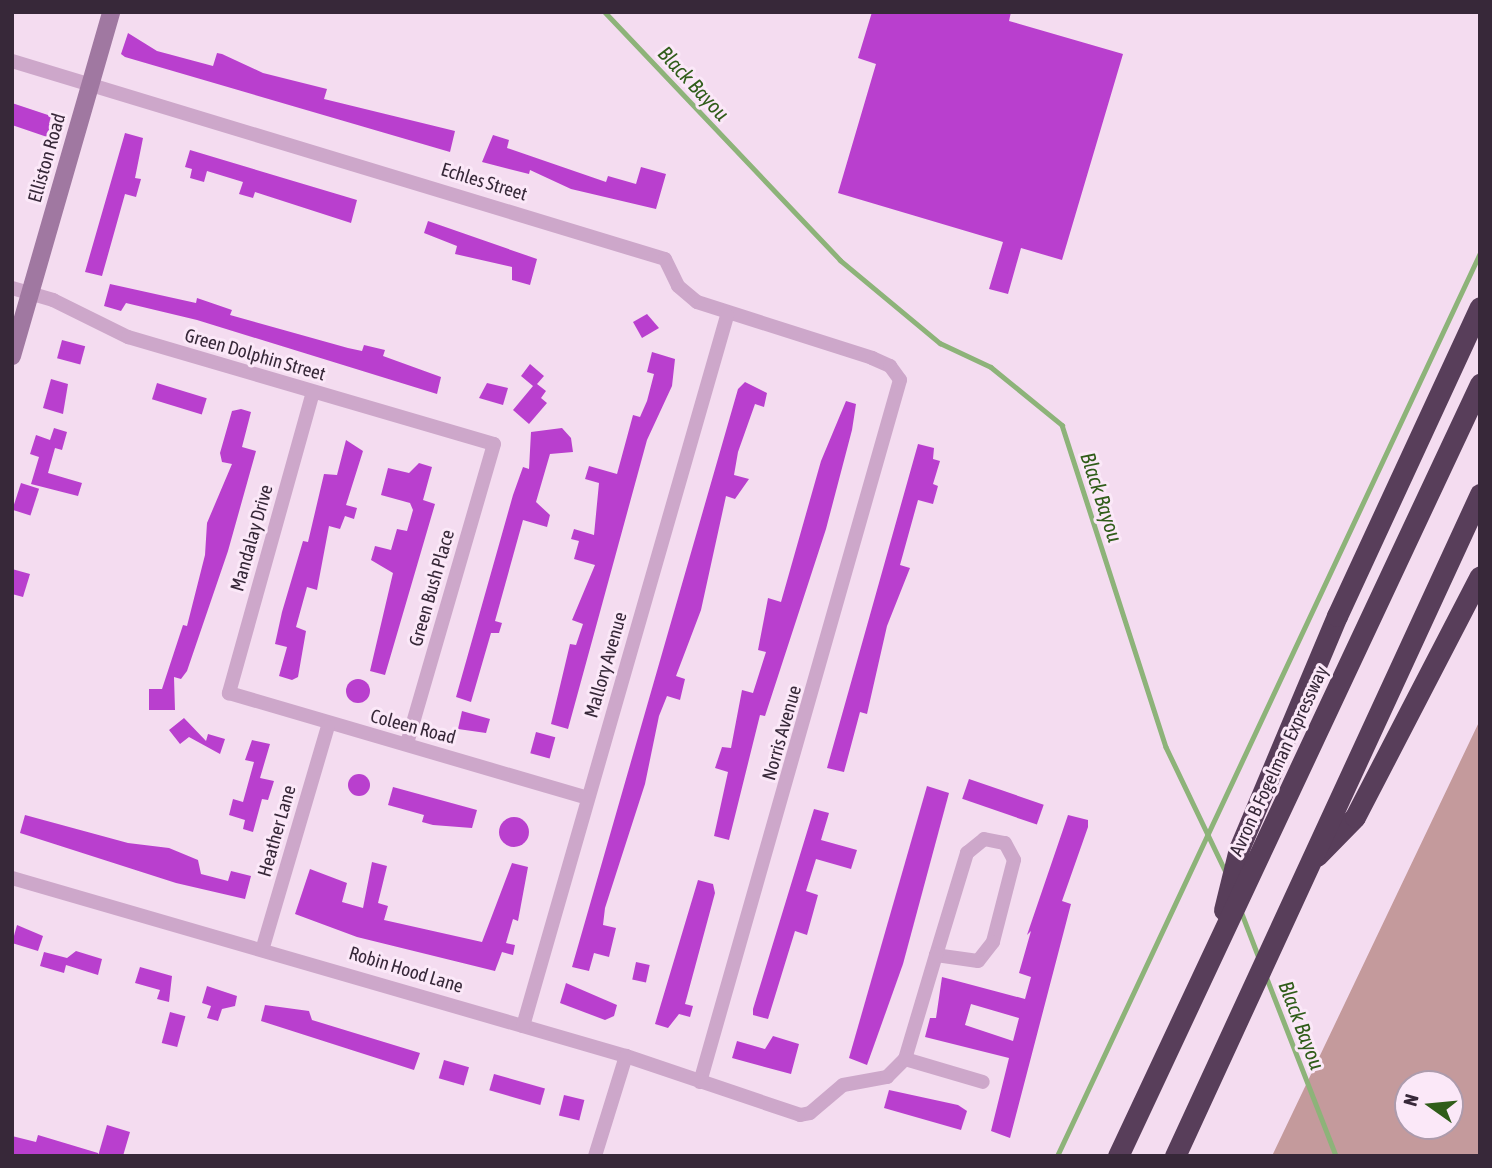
<!DOCTYPE html>
<style>
body{margin:0}
#map{position:relative;width:1492px;height:1168px;overflow:hidden;background:#f4dcf0;font-family:"Asap Condensed",sans-serif}
div>[style]{position:absolute}
.green>*{inset:0;background:#c49a9c}
.stream>*{height:4.5px;margin:-2.25px;padding:0 2.25px;transform-origin:2.25px;border-radius:2.25px;background:#8db379}
.building>*{inset:0;background:#b93fce;transform-origin:0 0}
.round{border-radius:50%}
.street>*{height:14px;margin:-7px;padding:0 7px;transform-origin:7px;border-radius:7px;background:#cda7ca}
.secondary>*{height:18px;margin:-9px;padding:0 9px;transform-origin:9px;border-radius:9px;background:#a078a1}
.highway>*{height:21px;margin:-10.5px;padding:0 10.5px;transform-origin:10.5px;border-radius:10.5px;background:#583e5a}
span{translate:-50% -50%;white-space:nowrap;text-align:center;line-height:1.15;-webkit-text-stroke:6px #fbe8f8;paint-order:stroke}
.street-label{font-size:19px;color:#372839}
.water-label{font-size:21px;color:#305d1a;font-style:italic}
.frame{position:absolute;inset:0;border:14px solid #372839;pointer-events:none}
.north{position:absolute;left:1394px;top:1070px;width:70px;height:70px;box-sizing:border-box;background:#fbe8f8;border:2px solid #ad9bac;border-radius:50%;rotate:285deg;font-size:19px;font-weight:700;line-height:28px;text-align:center;color:#372839}
.north::after{content:'';display:block;margin:auto;width:24px;height:32px;background:#305d1a;clip-path:polygon(50% 0,100% 100%,50% 72%,0 100%)}
</style>
<div id="map">
<div class="green">
<i style="clip-path:polygon(evenodd,1480px 720px,1480px 1156px,1272px 1156px,1480px 720px,1408px 1084px,1450px 1084px,1450px 1126px,1408px 1126px,1408px 1084px)"></i>
</div>
<div class="stream">
<i style="left:605px;top:12px;width:342px;rotate:46.5deg"></i>
<i style="left:840px;top:260px;width:130px;rotate:39.7deg"></i>
<i style="left:940px;top:343px;width:56px;rotate:25.2deg"></i>
<i style="left:991px;top:367px;width:92px;rotate:39.2deg"></i>
<i style="left:1062px;top:425px;width:338px;rotate:72.1deg"></i>
<i style="left:1166px;top:747px;width:136px;rotate:64.4deg"></i>
<i style="left:1241px;top:911px;width:50px;rotate:69deg"></i>
<i style="left:1266px;top:976px;width:193px;rotate:68.7deg"></i>
<i style="left:1057px;top:1156px;width:997px;rotate:-64.9deg"></i>
</div>
<div class="building">
<i style="clip-path:polygon(872px 12px,1011px 12px,1009px 21px,1123px 54px,1062px 260px,1021px 248px,1008px 294px,989px 289px,1003px 242px,838px 193px,876px 64px,858px 58px)"></i>
<i style="clip-path:polygon(128px 33px,157px 51px,213px 66px,217px 53px,222px 54px,263px 73px,327px 89px,324px 99px,455px 131px,450px 152px,125px 57px,121px 54px)"></i>
<i style="clip-path:polygon(12px 103px,51px 116px,49px 124px,56px 126px,53px 139px,12px 125px)"></i>
<i style="clip-path:polygon(125px 133px,143px 138px,135px 178px,141px 179px,136px 197px,125px 194px,102px 276px,85px 272px)"></i>
<i style="clip-path:polygon(493px 135px,509px 140px,507px 148px,606px 182px,608px 176px,636px 184px,641px 167px,666px 174px,656px 209px,571px 189px,530px 170px,529px 174px,482px 162px)"></i>
<i style="clip-path:polygon(190px 150px,357px 200px,351px 223px,255px 192px,253px 198px,239px 194px,243px 182px,207px 171px,204px 182px,190px 178px,192px 169px,185px 167px)"></i>
<i style="clip-path:polygon(428px 221px,537px 259px,530px 285px,512px 280px,512px 267px,455px 254px,457px 246px,424px 233px)"></i>
<i style="clip-path:polygon(110px 284px,196px 303px,197px 298px,232px 310px,230px 315px,348px 348px,362px 351px,364px 345px,385px 350px,383px 356px,441px 377px,437px 394px,197px 320px,126px 303px,121px 311px,104px 306px)"></i>
<i style="clip-path:polygon(647px 314px,659px 328px,642px 338px,633px 322px)"></i>
<i style="left:62px;top:340px;width:24px;height:19px;rotate:15deg"></i>
<i style="clip-path:polygon(652px 352px,675px 359px,672px 386px,647px 440px,568px 729px,551px 724px,570px 644px,576px 645px,583px 624px,572px 620px,595px 565px,574px 559px,579px 541px,571px 539px,574px 529px,594px 535px,599px 483px,585px 479px,589px 466px,617px 474px,633px 415px,640px 417px,647px 401px,654px 374px,647px 372px)"></i>
<i style="clip-path:polygon(530px 364px,544px 376px,537px 384px,546px 391px,541px 398px,547px 403px,529px 424px,513px 410px,533px 386px,521px 376px)"></i>
<i style="clip-path:polygon(51px 379px,68px 384px,63px 414px,43px 408px)"></i>
<i style="clip-path:polygon(745px 382px,767px 393px,764px 407px,755px 404px,738px 452px,734px 475px,749px 479px,735px 499px,726px 496px,701px 610px,676px 676px,685px 679px,680px 700px,667px 696px,659px 716px,645px 784px,605px 908px,603px 925px,616px 928px,609px 957px,594px 953px,589px 971px,572px 967px,738px 389px)"></i>
<i style="left:157px;top:383px;width:52px;height:17px;rotate:17deg"></i>
<i style="clip-path:polygon(487px 383px,508px 388px,503px 405px,479px 398px)"></i>
<i style="clip-path:polygon(846px 401px,856px 404px,852px 430px,826px 529px,765px 716px,760px 715px,729px 840px,714px 836px,728px 772px,715px 768px,722px 747px,731px 748px,742px 690px,753px 693px,766px 652px,758px 650px,768px 598px,781px 602px,821px 461px)"></i>
<i style="clip-path:polygon(241px 409px,251px 412px,242px 447px,256px 451px,228px 551px,187px 671px,181px 679px,174px 677px,175px 710px,149px 710px,149px 689px,162px 689px,183px 625px,187px 626px,205px 555px,207px 523px,232px 464px,222px 462px,220px 453px,232px 411px)"></i>
<i style="clip-path:polygon(54px 428px,67px 432px,62px 450px,55px 448px,48px 473px,82px 483px,78px 496px,31px 484px,39px 457px,30px 454px,36px 435px,50px 440px)"></i>
<i style="clip-path:polygon(562px 428px,571px 438px,573px 452px,550px 454px,536px 502px,550px 515px,547px 527px,523px 520px,495px 621px,502px 623px,499px 633px,491px 633px,471px 702px,456px 697px,513px 495px,523px 467px,529px 469px,531px 432px)"></i>
<i style="clip-path:polygon(346px 440px,363px 451px,346px 505px,357px 508px,354px 519px,345px 516px,340px 529px,329px 526px,317px 590px,307px 587px,296px 627px,306px 631px,298px 677px,292px 680px,279px 676px,287px 647px,275px 644px,282px 612px,303px 541px,308px 542px,324px 474px,337px 475px)"></i>
<i style="clip-path:polygon(918px 444px,934px 448px,933px 459px,940px 461px,933px 484px,938px 486px,933px 504px,918px 500px,900px 565px,910px 568px,887px 626px,867px 714px,860px 712px,844px 772px,827px 768px)"></i>
<i style="clip-path:polygon(419px 463px,432px 467px,423px 500px,435px 504px,385px 675px,370px 671px,393px 573px,371px 560px,375px 546px,391px 550px,397px 529px,407px 531px,413px 510px,410px 503px,381px 495px,388px 468px,409px 473px)"></i>
<i style="left:21px;top:483px;width:19px;height:28px;rotate:18deg"></i>
<i style="clip-path:polygon(12px 569px,30px 574px,23px 597px,12px 594px)"></i>
<i class="round" style="left:346px;top:679px;width:24px;height:24px"></i>
<i style="clip-path:polygon(462px 711px,490px 719px,486px 733px,458px 729px)"></i>
<i style="clip-path:polygon(184px 718px,206px 741px,208px 734px,225px 739px,220px 754px,189px 737px,180px 744px,169px 730px)"></i>
<i style="left:536px;top:732px;width:20px;height:22px;rotate:15deg"></i>
<i style="clip-path:polygon(252px 740px,270px 744px,260px 778px,274px 781px,268px 800px,262px 799px,253px 832px,243px 829px,245px 820px,229px 815px,233px 799px,243px 802px,254px 762px,245px 760px)"></i>
<i class="round" style="left:348px;top:774px;width:22px;height:22px"></i>
<i style="left:969px;top:779px;width:79px;height:21px;rotate:19deg"></i>
<i style="clip-path:polygon(927px 786px,949px 793px,903px 964px,867px 1065px,849px 1058px)"></i>
<i style="clip-path:polygon(393px 787px,477px 810px,472px 828px,433px 825px,422px 822px,424px 815px,388px 805px)"></i>
<i style="clip-path:polygon(814px 809px,829px 813px,821px 840px,857px 850px,851px 869px,816px 859px,806px 891px,818px 895px,807px 935px,795px 931px,768px 1019px,753px 1015px,753px 1009px)"></i>
<i style="clip-path:polygon(25px 815px,128px 843px,169px 848px,198px 860px,201px 874px,228px 881px,231px 871px,251px 876px,245px 899px,176px 883px,20px 833px)"></i>
<i style="clip-path:polygon(evenodd,1068px 815px,1088px 820px,1088px 827px,1062px 901px,1071px 904px,1010px 1138px,991px 1131px,1009px 1058px,925px 1037px,930px 1018px,936px 1018px,942px 977px,1025px 999px,1031px 977px,1019px 973px,1031px 931px,1027px 935px,1068px 815px,971px 1004px,1019px 1018px,1013px 1041px,965px 1025px,971px 1004px)"></i>
<i class="round" style="left:499px;top:817px;width:30px;height:30px"></i>
<i style="clip-path:polygon(372px 862px,387px 866px,378px 903px,388px 906px,384px 920px,482px 942px,512px 863px,528px 867px,518px 921px,513px 919px,506px 943px,515px 945px,513px 955px,502px 952px,495px 971px,357px 937px,295px 914px,310px 869px,347px 883px,342px 902px,363px 908px)"></i>
<i style="clip-path:polygon(698px 880px,713px 884px,715px 893px,685px 1004px,693px 1006px,690px 1017px,679px 1014px,668px 1028px,655px 1024px)"></i>
<i style="clip-path:polygon(17px 925px,43px 936px,38px 951px,12px 943px)"></i>
<i style="clip-path:polygon(76px 951px,102px 959px,98px 975px,66px 965px,64px 973px,40px 966px,44px 952px,67px 958px)"></i>
<i style="left:636px;top:962px;width:14px;height:18px;rotate:12deg"></i>
<i style="clip-path:polygon(140px 967px,172px 976px,169px 1002px,157px 999px,160px 990px,135px 983px)"></i>
<i style="clip-path:polygon(566px 983px,617px 1005px,614px 1016px,605px 1020px,560px 1003px)"></i>
<i style="clip-path:polygon(207px 986px,237px 996px,235px 1006px,222px 1009px,218px 1021px,207px 1018px,211px 1006px,202px 1003px)"></i>
<i style="clip-path:polygon(265px 1005px,309px 1011px,312px 1020px,420px 1053px,414px 1070px,261px 1021px)"></i>
<i style="left:170px;top:1012px;width:16px;height:32px;rotate:15deg"></i>
<i style="clip-path:polygon(773px 1036px,799px 1044px,791px 1074px,732px 1058px,737px 1041px,765px 1049px)"></i>
<i style="left:444px;top:1060px;width:26px;height:19px;rotate:16deg"></i>
<i style="left:494px;top:1074px;width:53px;height:17px;rotate:16deg"></i>
<i style="clip-path:polygon(889px 1090px,958px 1105px,967px 1111px,961px 1130px,884px 1108px)"></i>
<i style="left:564px;top:1095px;width:21px;height:21px;rotate:14deg"></i>
<i style="clip-path:polygon(107px 1125px,130px 1132px,123px 1156px,98px 1156px)"></i>
<i style="clip-path:polygon(38px 1135px,98px 1153px,98px 1156px,12px 1154px,12px 1136px,36px 1142px)"></i>
</div>
<div class="street">
<i style="left:12px;top:61px;width:682px;rotate:16.87deg"></i>
<i style="left:665px;top:259px;width:30px;rotate:64deg"></i>
<i style="left:678px;top:286px;width:25px;rotate:40deg"></i>
<i style="left:697px;top:302px;width:184px;rotate:17.7deg"></i>
<i style="left:872px;top:358px;width:20px;rotate:24deg"></i>
<i style="left:890px;top:366px;width:17px;rotate:54deg"></i>
<i style="left:900px;top:380px;width:730px;rotate:105.9deg"></i>
<i style="left:12px;top:288px;width:43px;rotate:16.3deg"></i>
<i style="left:53px;top:300px;width:84px;rotate:26.3deg"></i>
<i style="left:128px;top:337px;width:381px;rotate:16.3deg"></i>
<i style="left:494px;top:444px;width:312px;rotate:106.2deg"></i>
<i style="left:313px;top:392px;width:313px;rotate:105.6deg"></i>
<i style="left:229px;top:693px;width:374px;rotate:16.3deg"></i>
<i style="left:984px;top:839px;width:21px;rotate:11deg"></i>
<i style="left:1005px;top:843px;width:19px;rotate:62deg"></i>
<i style="left:1014px;top:860px;width:85px;rotate:104.4deg"></i>
<i style="left:993px;top:942px;width:24px;rotate:128deg"></i>
<i style="left:978px;top:961px;width:42px;rotate:-171.9deg"></i>
<i style="left:936px;top:955px;width:107px;rotate:-73.1deg"></i>
<i style="left:967px;top:853px;width:22px;rotate:-39deg"></i>
<i style="left:12px;top:878px;width:639px;rotate:16.17deg"></i>
<i style="left:626px;top:1056px;width:184px;rotate:18.7deg"></i>
<i style="left:800px;top:1115px;width:10px;rotate:-11deg"></i>
<i style="left:810px;top:1113px;width:43px;rotate:-40.3deg"></i>
<i style="left:843px;top:1085px;width:45px;rotate:-10.3deg"></i>
<i style="left:887px;top:1077px;width:25px;rotate:-45deg"></i>
<i style="left:905px;top:1059px;width:81px;rotate:16.4deg"></i>
<i style="left:263px;top:947px;width:230px;rotate:-73.6deg"></i>
<i style="left:523px;top:1026px;width:739px;rotate:-73.97deg"></i>
<i style="left:905px;top:1059px;width:109px;rotate:-73.4deg"></i>
<i style="left:595px;top:1156px;width:105px;rotate:-72.8deg"></i>
</div>
<div class="secondary">
<i style="left:12px;top:356px;width:358px;rotate:-73.9deg"></i>
</div>
<div class="highway">
<i style="left:1317px;top:856px;width:54px;rotate:-45.7deg"></i>
<i style="left:1355px;top:817px;width:271px;rotate:-62.6deg"></i>
<i style="left:1224px;top:910px;width:63px;rotate:-76.2deg"></i>
<i style="left:1239px;top:849px;width:253px;rotate:-67.2deg"></i>
<i style="left:1337px;top:616px;width:340px;rotate:-65.2deg"></i>
<i style="left:1118px;top:1156px;width:853px;rotate:-64.88deg"></i>
<i style="left:1175px;top:1156px;width:729px;rotate:-65.26deg"></i>
</div>
<div class="street-label">
<span style="left:47px;top:158px;rotate:-74deg">Elliston Road</span>
<span style="left:484px;top:182px;rotate:17deg">Echles Street</span>
<span style="left:255px;top:355px;rotate:16deg">Green Dolphin Street</span>
<span style="left:252px;top:538px;rotate:-74deg">Mandalay Drive</span>
<span style="left:432px;top:588px;rotate:-74deg">Green Bush Place</span>
<span style="left:606px;top:665px;rotate:-74deg">Mallory Avenue</span>
<span style="left:413px;top:727px;rotate:15deg">Coleen Road</span>
<span style="left:782px;top:733px;rotate:-74deg">Norris Avenue</span>
<span style="left:1279px;top:761px;rotate:-65deg">Avron B Fogelman Expressway</span>
<span style="left:277px;top:831px;rotate:-74deg">Heather Lane</span>
<span style="left:406px;top:970px;rotate:17deg">Robin Hood Lane</span>
</div>
<div class="water-label">
<span style="left:694px;top:83px;rotate:47deg">Black Bayou</span>
<span style="left:1102px;top:497px;rotate:72deg">Black Bayou</span>
<span style="left:1302px;top:1025px;rotate:69deg">Black Bayou</span>
</div>
<div class="frame"></div>
<div class="north">N</div>
</div>
